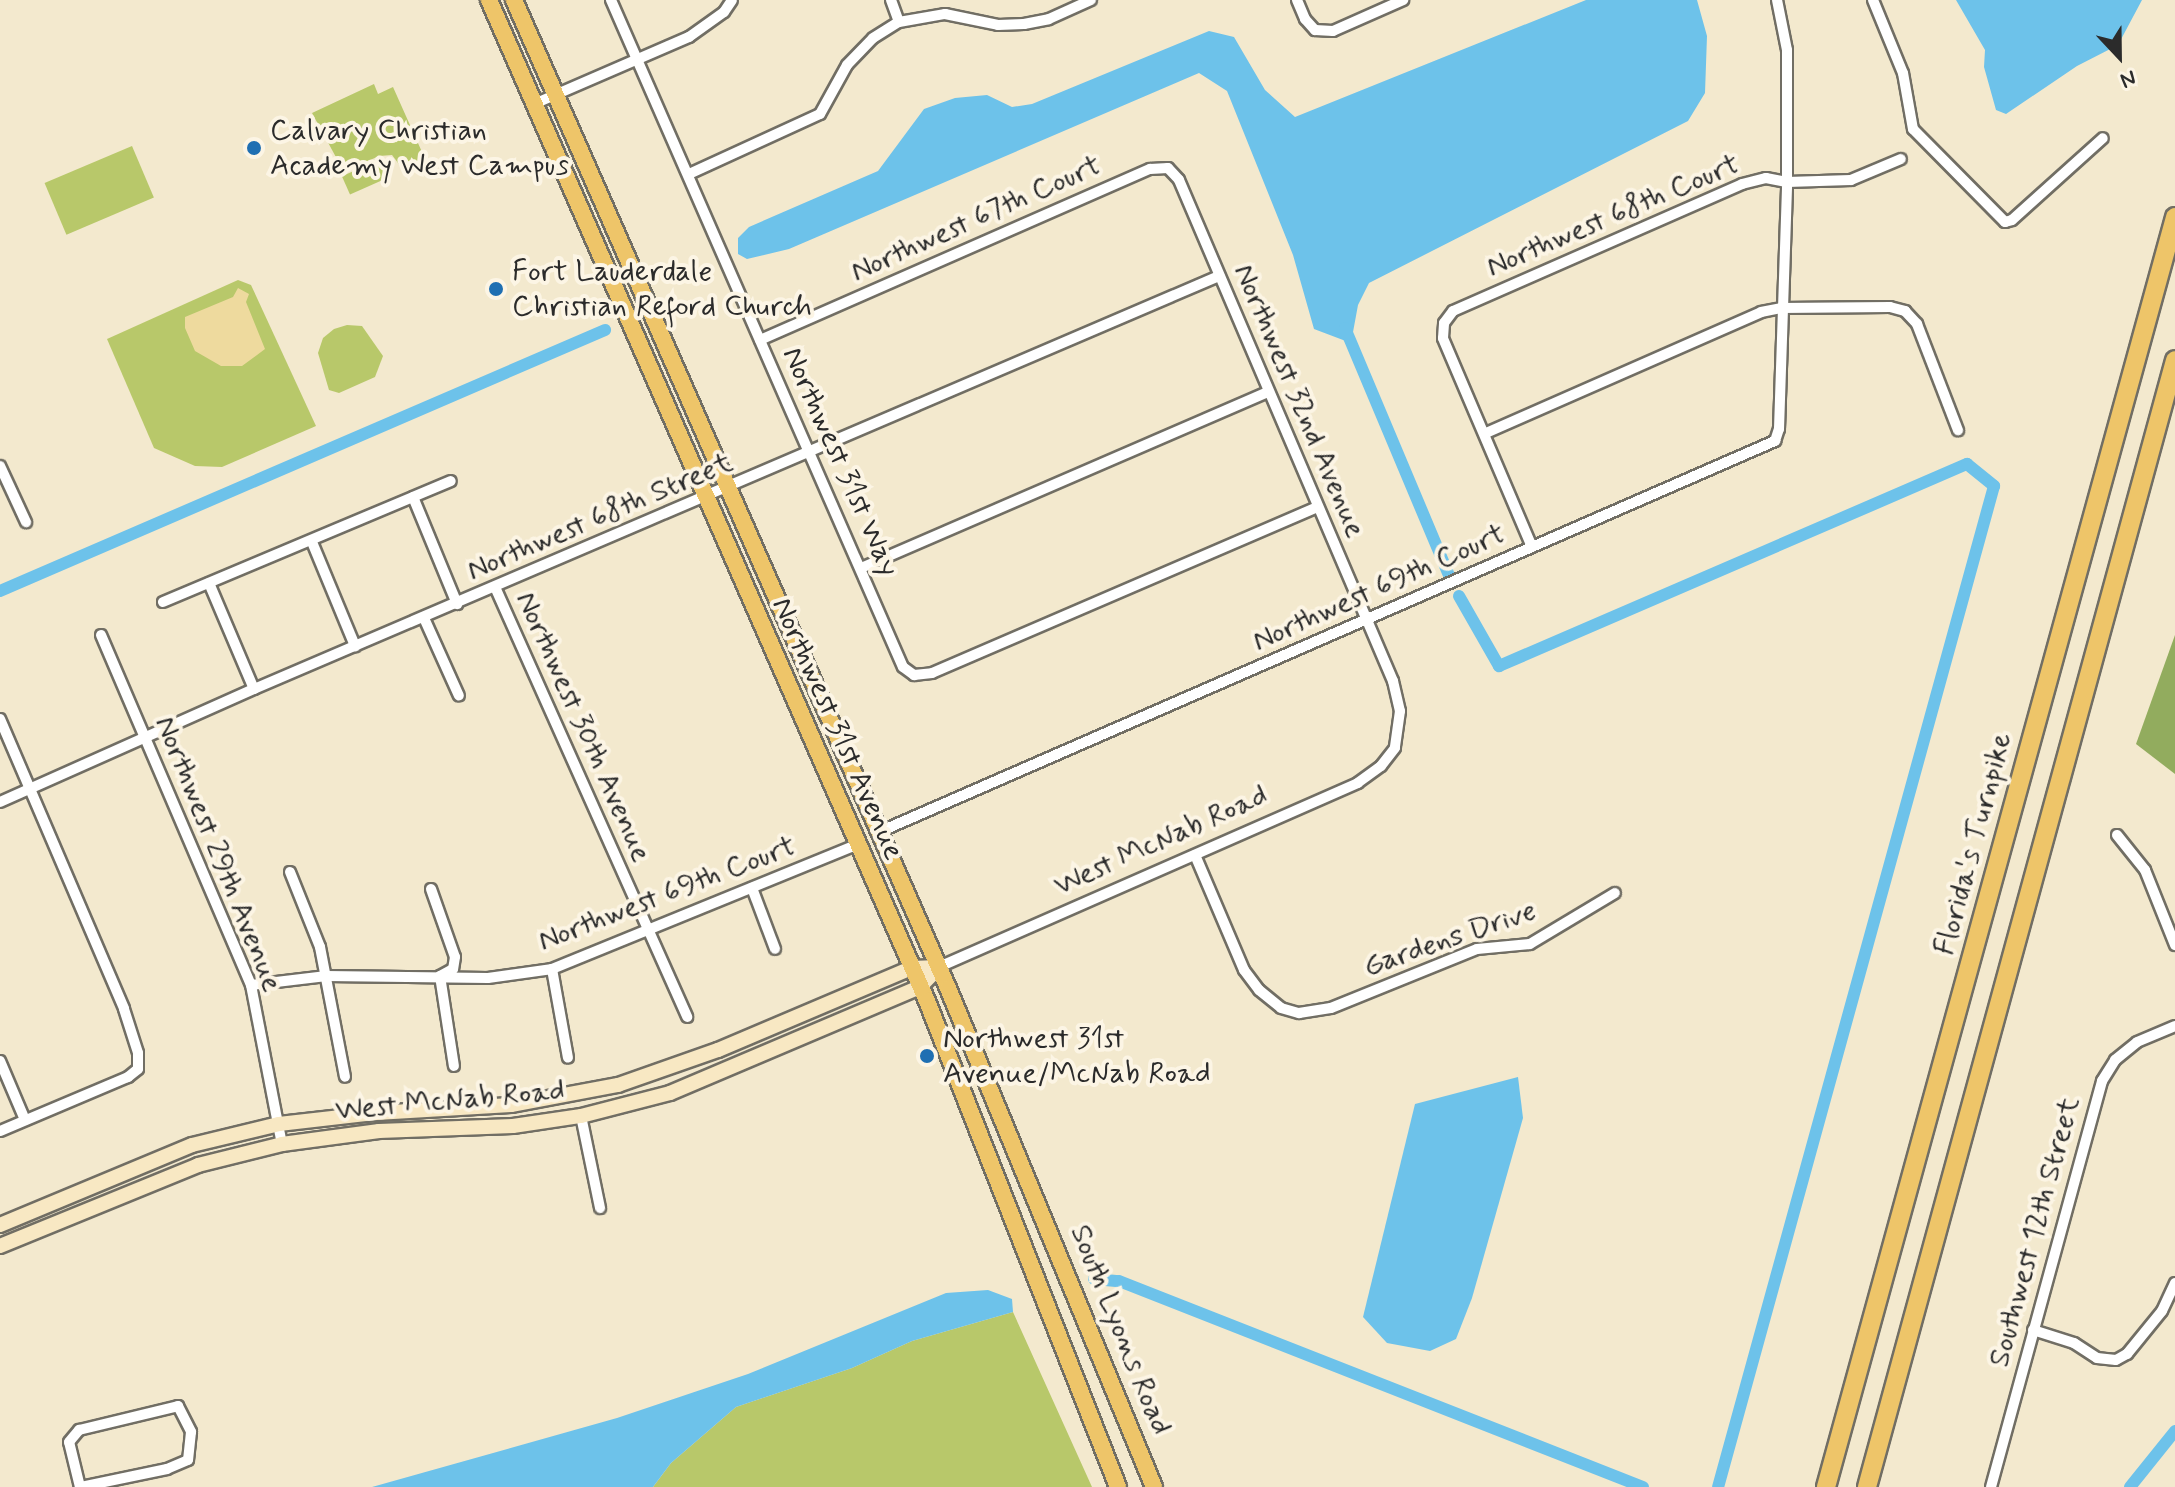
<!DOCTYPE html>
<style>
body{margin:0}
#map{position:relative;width:2175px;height:1487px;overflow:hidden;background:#f3e9ce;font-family:Mynerve,sans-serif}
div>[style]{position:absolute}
.green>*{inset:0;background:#b8c86a;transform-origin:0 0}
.forest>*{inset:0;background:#92ac5e}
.sand>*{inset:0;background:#eeda9e}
.water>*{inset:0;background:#6dc2ea}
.canal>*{height:12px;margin:-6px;padding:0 6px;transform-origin:6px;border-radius:6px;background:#6dc2ea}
.roads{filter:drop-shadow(2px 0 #716e64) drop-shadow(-2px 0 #716e64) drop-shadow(0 2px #716e64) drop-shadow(0 -2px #716e64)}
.minor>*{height:10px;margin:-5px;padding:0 5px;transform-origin:5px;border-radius:5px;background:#fff}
.secondary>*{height:14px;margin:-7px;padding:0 7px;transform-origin:7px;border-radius:7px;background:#f8e8c3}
.primary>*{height:16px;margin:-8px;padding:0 8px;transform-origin:8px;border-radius:8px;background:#eec569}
.motorway>*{height:18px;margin:-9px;padding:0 9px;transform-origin:9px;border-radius:9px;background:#eec569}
.dots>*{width:22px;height:22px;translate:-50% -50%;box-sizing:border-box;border:4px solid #fcf5e5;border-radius:50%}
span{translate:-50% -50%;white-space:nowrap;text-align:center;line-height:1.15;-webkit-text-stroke:8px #fcf5e5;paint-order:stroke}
.poi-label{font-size:30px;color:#2b2b2b}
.left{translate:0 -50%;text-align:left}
.street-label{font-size:30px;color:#2b2b2b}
.north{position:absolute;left:2079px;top:16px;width:80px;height:80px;-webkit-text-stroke:6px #fcf5e5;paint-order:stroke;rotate:158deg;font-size:22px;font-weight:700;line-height:32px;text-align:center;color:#2b2b2b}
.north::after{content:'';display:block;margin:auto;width:28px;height:36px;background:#2b2b2b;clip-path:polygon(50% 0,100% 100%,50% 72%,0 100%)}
</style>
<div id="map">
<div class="green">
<i style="clip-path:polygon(374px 84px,378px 94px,393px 87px,426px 161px,404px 171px,392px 155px,379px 156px,344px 172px,312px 113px)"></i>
<i style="left:132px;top:146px;width:56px;height:95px;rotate:67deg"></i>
<i style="left:383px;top:158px;width:20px;height:45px;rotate:66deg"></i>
<i style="clip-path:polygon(238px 280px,251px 285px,316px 426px,222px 467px,195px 466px,154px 448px,107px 339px)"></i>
<i style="clip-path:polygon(347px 325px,362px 326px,383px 356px,375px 377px,339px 393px,329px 390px,318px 353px,323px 338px,334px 329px)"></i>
<i style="clip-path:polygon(1013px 1312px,1092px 1487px,653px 1487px,671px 1463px,736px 1407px,852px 1368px,912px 1341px)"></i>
</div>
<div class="forest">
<i style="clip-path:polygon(2175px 635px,2175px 774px,2136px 744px)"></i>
</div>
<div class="sand">
<i style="clip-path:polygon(238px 288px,249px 294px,246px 302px,265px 349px,242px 366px,221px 366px,195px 351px,185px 328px,185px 317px,233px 297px)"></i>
</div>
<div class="water">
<i style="clip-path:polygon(1586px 0,1697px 0,1707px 36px,1705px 93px,1688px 121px,1369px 283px,1358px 305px,1351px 343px,1314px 329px,1293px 255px,1227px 91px,1199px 73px,789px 249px,747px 259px,738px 254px,738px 238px,749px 227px,878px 171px,924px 109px,955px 98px,987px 95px,1012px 107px,1032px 104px,1209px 31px,1234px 37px,1265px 90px,1295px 117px)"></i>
<i style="clip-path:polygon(1956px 0,2142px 0,2118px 45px,2077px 66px,2006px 114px,1996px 110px,1984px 67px,1985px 50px)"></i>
<i style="clip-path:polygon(1518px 1077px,1523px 1118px,1472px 1298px,1456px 1339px,1430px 1351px,1387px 1343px,1363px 1317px,1415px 1104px)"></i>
<i style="clip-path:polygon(988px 1290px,1012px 1299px,1013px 1312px,912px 1341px,852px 1368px,736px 1407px,671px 1463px,653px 1487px,372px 1487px,617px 1418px,748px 1374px,946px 1293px)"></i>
</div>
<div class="canal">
<i style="left:1345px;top:328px;width:266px;rotate:67.2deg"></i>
<i style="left:0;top:591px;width:659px;rotate:-23.34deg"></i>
<i style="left:1459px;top:596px;width:81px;rotate:60.3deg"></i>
<i style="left:1499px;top:666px;width:510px;rotate:-23.35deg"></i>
<i style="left:1967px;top:464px;width:35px;rotate:39deg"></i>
<i style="left:1994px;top:486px;width:1038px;rotate:105.41deg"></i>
<i style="left:1094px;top:1279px;width:25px;rotate:5deg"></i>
<i style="left:1119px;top:1281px;width:563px;rotate:21.46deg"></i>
<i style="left:2130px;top:1487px;width:72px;rotate:-51.2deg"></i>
</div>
<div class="roads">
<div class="minor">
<i style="left:611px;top:0;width:728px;rotate:66.36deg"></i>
<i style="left:903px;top:667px;width:14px;rotate:36deg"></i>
<i style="left:914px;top:675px;width:18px;rotate:-6deg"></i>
<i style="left:932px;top:673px;width:420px;rotate:-23.3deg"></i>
<i style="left:891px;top:0;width:23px;rotate:70deg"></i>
<i style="left:1297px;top:0;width:21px;rotate:67deg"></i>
<i style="left:1305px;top:19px;width:15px;rotate:48deg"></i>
<i style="left:1315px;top:30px;width:18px;rotate:3deg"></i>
<i style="left:1333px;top:31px;width:77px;rotate:-23.9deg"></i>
<i style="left:1873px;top:0;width:79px;rotate:67.7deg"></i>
<i style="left:1903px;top:73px;width:57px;rotate:79.9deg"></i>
<i style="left:1913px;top:129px;width:131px;rotate:45.3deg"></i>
<i style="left:2005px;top:222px;width:7px;rotate:-16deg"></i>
<i style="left:2012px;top:220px;width:122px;rotate:-42deg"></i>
<i style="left:534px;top:104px;width:169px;rotate:-23.4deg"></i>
<i style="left:689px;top:37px;width:43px;rotate:-35.5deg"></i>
<i style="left:724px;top:12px;width:14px;rotate:-56deg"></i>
<i style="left:689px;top:174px;width:144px;rotate:-24.6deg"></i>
<i style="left:820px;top:114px;width:56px;rotate:-61.1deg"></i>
<i style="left:847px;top:65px;width:37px;rotate:-46deg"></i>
<i style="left:873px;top:38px;width:31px;rotate:-32deg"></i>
<i style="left:899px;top:22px;width:47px;rotate:-9.9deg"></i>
<i style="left:945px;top:14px;width:54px;rotate:11.7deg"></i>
<i style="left:998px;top:25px;width:26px;rotate:-2deg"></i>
<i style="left:1024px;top:24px;width:25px;rotate:-11deg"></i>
<i style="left:1049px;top:19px;width:46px;rotate:-24.3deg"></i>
<i style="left:760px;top:340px;width:426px;rotate:-23.7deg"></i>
<i style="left:1150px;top:169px;width:18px;rotate:-3deg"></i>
<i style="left:1168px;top:168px;width:16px;rotate:47deg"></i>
<i style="left:1179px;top:180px;width:545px;rotate:66.87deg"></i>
<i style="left:1393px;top:681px;width:31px;rotate:77deg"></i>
<i style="left:1400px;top:711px;width:37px;rotate:98deg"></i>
<i style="left:1395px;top:748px;width:23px;rotate:128deg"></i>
<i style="left:1381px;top:766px;width:29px;rotate:144deg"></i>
<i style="left:1358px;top:783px;width:458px;rotate:156.3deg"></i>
<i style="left:1486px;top:433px;width:300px;rotate:-23.7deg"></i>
<i style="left:1761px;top:312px;width:20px;rotate:-11deg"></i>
<i style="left:1781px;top:308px;width:109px;rotate:-0.5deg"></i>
<i style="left:1890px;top:307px;width:16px;rotate:15deg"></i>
<i style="left:1905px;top:311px;width:18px;rotate:47deg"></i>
<i style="left:1917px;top:324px;width:114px;rotate:68.9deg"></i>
<i style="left:0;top:466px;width:62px;rotate:65.1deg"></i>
<i style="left:413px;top:497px;width:116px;rotate:67.6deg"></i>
<i style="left:312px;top:542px;width:113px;rotate:67.5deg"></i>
<i style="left:1532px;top:547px;width:227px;rotate:-113.1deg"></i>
<i style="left:1443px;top:338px;width:15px;rotate:-86deg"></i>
<i style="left:1444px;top:323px;width:15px;rotate:-53deg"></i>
<i style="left:1453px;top:311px;width:316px;rotate:-23.7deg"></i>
<i style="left:1742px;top:184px;width:25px;rotate:-14deg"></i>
<i style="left:1766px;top:178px;width:21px;rotate:11deg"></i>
<i style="left:1787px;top:182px;width:64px;rotate:-1.8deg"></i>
<i style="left:1851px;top:180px;width:54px;rotate:-22.8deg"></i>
<i style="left:861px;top:568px;width:443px;rotate:-23.4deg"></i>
<i style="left:209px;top:583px;width:115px;rotate:67deg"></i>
<i style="left:495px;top:587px;width:471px;rotate:65.9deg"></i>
<i style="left:163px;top:602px;width:312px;rotate:-22.8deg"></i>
<i style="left:424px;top:618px;width:85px;rotate:65.8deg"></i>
<i style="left:101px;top:635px;width:381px;rotate:66.8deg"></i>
<i style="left:251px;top:985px;width:162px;rotate:79deg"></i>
<i style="left:0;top:719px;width:315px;rotate:66.8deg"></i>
<i style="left:124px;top:1009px;width:46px;rotate:72.3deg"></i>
<i style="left:138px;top:1053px;width:16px;rotate:90deg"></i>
<i style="left:138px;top:1069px;width:13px;rotate:141deg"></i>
<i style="left:128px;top:1077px;width:139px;rotate:157.1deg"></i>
<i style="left:0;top:802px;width:278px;rotate:-24deg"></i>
<i style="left:254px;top:689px;width:1050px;rotate:-23.17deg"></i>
<i style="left:879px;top:832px;width:978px;rotate:-23.58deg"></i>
<i style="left:1775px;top:441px;width:13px;rotate:-72deg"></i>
<i style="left:1779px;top:429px;width:247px;rotate:-88.1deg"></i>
<i style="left:1787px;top:182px;width:132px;rotate:-90deg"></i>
<i style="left:1787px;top:50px;width:51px;rotate:-101.3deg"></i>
<i style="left:2117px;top:835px;width:45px;rotate:51.3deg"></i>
<i style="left:2145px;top:870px;width:81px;rotate:68.2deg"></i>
<i style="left:1195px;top:855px;width:125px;rotate:66.9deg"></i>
<i style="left:1244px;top:970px;width:25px;rotate:53deg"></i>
<i style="left:1259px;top:990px;width:28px;rotate:39deg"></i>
<i style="left:1281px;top:1008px;width:19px;rotate:16deg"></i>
<i style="left:1299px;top:1013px;width:32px;rotate:-9deg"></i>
<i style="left:1331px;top:1008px;width:157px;rotate:-22deg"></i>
<i style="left:1477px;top:949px;width:53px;rotate:-5.4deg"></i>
<i style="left:1530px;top:944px;width:99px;rotate:-31deg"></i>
<i style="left:290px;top:872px;width:81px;rotate:68.2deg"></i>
<i style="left:320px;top:947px;width:132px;rotate:79.1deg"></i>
<i style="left:752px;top:888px;width:65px;rotate:69.3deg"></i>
<i style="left:431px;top:889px;width:72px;rotate:70.6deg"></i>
<i style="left:455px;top:957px;width:12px;rotate:99deg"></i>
<i style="left:453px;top:969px;width:15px;rotate:152deg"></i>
<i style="left:440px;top:976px;width:91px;rotate:81.2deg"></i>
<i style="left:552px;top:969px;width:90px;rotate:79.8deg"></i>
<i style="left:251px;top:985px;width:76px;rotate:-6.8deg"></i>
<i style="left:326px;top:976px;width:162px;rotate:0.7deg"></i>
<i style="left:488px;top:978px;width:65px;rotate:-8deg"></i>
<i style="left:552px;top:969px;width:331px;rotate:-22.2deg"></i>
<i style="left:0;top:1061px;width:64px;rotate:67deg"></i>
<i style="left:581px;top:1116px;width:94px;rotate:78.3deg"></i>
<i style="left:2033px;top:1330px;width:43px;rotate:17.6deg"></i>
<i style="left:2074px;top:1343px;width:27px;rotate:33deg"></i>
<i style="left:2097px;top:1358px;width:19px;rotate:6deg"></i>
<i style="left:2116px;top:1360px;width:13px;rotate:-29deg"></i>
<i style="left:2127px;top:1354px;width:55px;rotate:-50.9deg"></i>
<i style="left:2162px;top:1311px;width:31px;rotate:-65deg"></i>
<i style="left:178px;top:1406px;width:29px;rotate:63deg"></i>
<i style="left:191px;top:1432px;width:28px;rotate:96deg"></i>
<i style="left:188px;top:1460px;width:23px;rotate:157deg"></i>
<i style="left:167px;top:1469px;width:89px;rotate:168.3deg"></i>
<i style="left:80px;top:1487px;width:46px;rotate:-103.7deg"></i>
<i style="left:69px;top:1442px;width:16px;rotate:-50deg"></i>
<i style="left:79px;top:1430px;width:102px;rotate:-13.6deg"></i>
<i style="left:1991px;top:1487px;width:421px;rotate:-74.7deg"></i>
<i style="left:2102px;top:1081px;width:25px;rotate:-58deg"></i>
<i style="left:2115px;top:1060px;width:28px;rotate:-39deg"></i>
<i style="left:2137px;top:1042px;width:41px;rotate:-22.8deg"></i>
</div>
<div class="secondary">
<i style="left:0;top:1225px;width:208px;rotate:-22.6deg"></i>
<i style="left:192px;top:1145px;width:89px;rotate:-13.6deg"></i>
<i style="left:279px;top:1124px;width:98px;rotate:-6.5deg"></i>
<i style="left:376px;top:1113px;width:135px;rotate:-3.4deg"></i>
<i style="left:511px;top:1105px;width:109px;rotate:-10.6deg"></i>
<i style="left:618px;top:1085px;width:106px;rotate:-19.3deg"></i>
<i style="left:718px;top:1050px;width:210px;rotate:-23deg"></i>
<i style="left:911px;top:968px;width:28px;rotate:-2deg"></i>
<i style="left:0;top:1246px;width:214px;rotate:-22.2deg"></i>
<i style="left:198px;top:1165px;width:87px;rotate:-14deg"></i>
<i style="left:282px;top:1144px;width:98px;rotate:-7.6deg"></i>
<i style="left:379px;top:1131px;width:134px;rotate:-2.1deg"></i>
<i style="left:513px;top:1126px;width:69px;rotate:-8.4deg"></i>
<i style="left:581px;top:1116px;width:92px;rotate:-14.5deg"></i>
<i style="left:670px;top:1093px;width:272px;rotate:-23deg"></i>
<i style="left:920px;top:987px;width:28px;rotate:-46deg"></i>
</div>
<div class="primary">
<i style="left:489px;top:0;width:1093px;rotate:66.37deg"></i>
<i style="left:927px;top:1001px;width:522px;rotate:68.54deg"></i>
<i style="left:514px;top:0;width:1079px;rotate:66.29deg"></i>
<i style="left:948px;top:988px;width:540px;rotate:67.57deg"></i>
</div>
<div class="motorway">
<i style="left:1826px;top:1487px;width:1317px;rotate:-74.63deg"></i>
<i style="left:1867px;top:1487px;width:1168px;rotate:-74.71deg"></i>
</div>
</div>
<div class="dots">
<i style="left:254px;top:148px;background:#1f6fb2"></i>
<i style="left:496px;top:289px;background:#1f6fb2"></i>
<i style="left:927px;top:1056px;background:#1f6fb2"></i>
</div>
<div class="poi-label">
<span class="left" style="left:270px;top:148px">Calvary Christian<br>Academy West Campus</span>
<span class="left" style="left:512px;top:289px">Fort Lauderdale<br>Christian Reford Church</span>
<span class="left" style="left:943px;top:1056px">Northwest 31st<br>Avenue/McNab Road</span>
</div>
<div class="street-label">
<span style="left:1613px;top:216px;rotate:-23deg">Northwest 68th Court</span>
<span style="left:976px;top:219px;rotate:-24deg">Northwest 67th Court</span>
<span style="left:1299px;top:401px;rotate:67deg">Northwest 32nd Avenue</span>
<span style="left:840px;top:462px;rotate:66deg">Northwest 31st Way</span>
<span style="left:600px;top:517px;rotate:-23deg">Northwest 68th Street</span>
<span style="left:1379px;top:588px;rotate:-24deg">Northwest 69th Court</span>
<span style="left:583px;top:727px;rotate:66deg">Northwest 30th Avenue</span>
<span style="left:837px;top:729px;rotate:66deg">Northwest 31st Avenue</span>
<span style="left:1161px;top:841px;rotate:-24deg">West McNab Road</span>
<span style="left:1974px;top:844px;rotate:-75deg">Florida's Turnpike</span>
<span style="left:218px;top:854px;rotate:68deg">Northwest 29th Avenue</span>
<span style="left:667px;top:894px;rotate:-21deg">Northwest 69th Court</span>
<span style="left:1450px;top:939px;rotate:-19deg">Gardens Drive</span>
<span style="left:450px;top:1101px;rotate:-5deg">West McNab Road</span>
<span style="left:2035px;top:1232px;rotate:-75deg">Southwest 12th Street</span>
<span style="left:1120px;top:1330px;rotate:68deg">South Lyons Road</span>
</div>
<div class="north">N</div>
</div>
